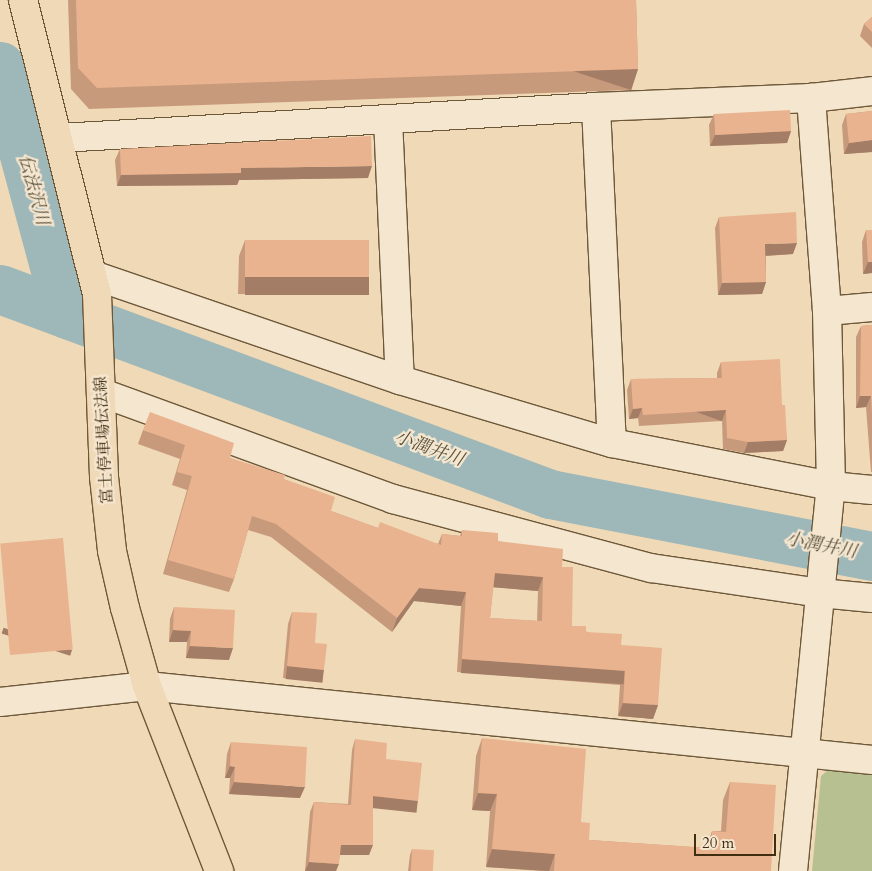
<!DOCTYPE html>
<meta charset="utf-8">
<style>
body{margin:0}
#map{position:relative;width:872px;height:871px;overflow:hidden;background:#f0d9b6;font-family:Cardo,"Noto Serif JP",serif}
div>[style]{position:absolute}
.green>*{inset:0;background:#b7c090}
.river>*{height:49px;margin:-24.5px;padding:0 24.5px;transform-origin:24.5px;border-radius:24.5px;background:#9eb7b8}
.roads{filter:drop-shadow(1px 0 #6d5839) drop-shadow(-1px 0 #6d5839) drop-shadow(0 1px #6d5839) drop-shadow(0 -1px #6d5839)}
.minor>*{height:28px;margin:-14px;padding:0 14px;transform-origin:14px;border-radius:14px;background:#f5e6d0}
.major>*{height:28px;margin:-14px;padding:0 14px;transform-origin:14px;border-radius:14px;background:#f0d9b6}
.wall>*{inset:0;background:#c89a7c}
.shaded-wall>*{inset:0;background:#a37d65;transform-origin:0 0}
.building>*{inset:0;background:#e9b390;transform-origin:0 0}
span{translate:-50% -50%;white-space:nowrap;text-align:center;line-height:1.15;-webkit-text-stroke:4.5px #f5e6d0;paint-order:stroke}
.street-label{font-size:16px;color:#412d0f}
.water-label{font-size:18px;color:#585039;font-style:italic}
.scale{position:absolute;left:694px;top:834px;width:82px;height:22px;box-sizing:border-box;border:2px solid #412d0f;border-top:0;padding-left:6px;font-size:15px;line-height:18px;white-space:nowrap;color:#412d0f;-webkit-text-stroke:4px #f5e6d0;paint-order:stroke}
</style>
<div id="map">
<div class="green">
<i style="clip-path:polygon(833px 766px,872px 770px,872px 871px,812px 871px,821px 776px)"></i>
</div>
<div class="river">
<i style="left:0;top:66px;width:257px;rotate:74.9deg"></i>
<i style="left:0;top:289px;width:587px;rotate:20.44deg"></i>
<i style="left:550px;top:494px;width:328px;rotate:10.9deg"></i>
</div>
<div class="roads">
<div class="minor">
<i style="left:596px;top:107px;width:336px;rotate:87.3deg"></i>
<i style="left:388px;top:119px;width:261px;rotate:87.4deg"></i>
<i style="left:60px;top:138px;width:537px;rotate:-3.31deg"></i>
<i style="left:596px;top:107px;width:215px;rotate:-2.4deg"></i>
<i style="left:811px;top:98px;width:61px;rotate:-6.5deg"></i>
<i style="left:93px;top:275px;width:324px;rotate:18.9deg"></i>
<i style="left:400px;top:380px;width:221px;rotate:16.6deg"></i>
<i style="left:612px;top:443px;width:223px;rotate:11.1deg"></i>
<i style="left:831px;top:486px;width:41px;rotate:5.6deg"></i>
<i style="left:827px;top:311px;width:45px;rotate:-5.1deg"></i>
<i style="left:102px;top:393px;width:310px;rotate:20deg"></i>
<i style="left:393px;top:499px;width:267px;rotate:15deg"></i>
<i style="left:651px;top:568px;width:171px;rotate:8.4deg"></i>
<i style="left:820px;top:593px;width:52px;rotate:5.5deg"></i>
<i style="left:0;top:702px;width:148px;rotate:-6.2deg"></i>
<i style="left:147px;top:686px;width:729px;rotate:5.83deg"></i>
<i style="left:793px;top:871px;width:387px;rotate:-84.4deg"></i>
<i style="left:831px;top:486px;width:175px;rotate:-91.3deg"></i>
<i style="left:827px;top:311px;width:214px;rotate:-94.3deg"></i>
</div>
<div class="major">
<i style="left:23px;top:0;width:303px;rotate:75.9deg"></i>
<i style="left:97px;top:294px;width:183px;rotate:87.8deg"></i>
<i style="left:104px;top:477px;width:74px;rotate:83.8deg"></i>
<i style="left:112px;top:551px;width:58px;rotate:77.2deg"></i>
<i style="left:125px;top:608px;width:81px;rotate:74.2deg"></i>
<i style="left:147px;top:686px;width:199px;rotate:68.7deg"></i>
</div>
</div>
<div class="wall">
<i style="clip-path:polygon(68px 0,636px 0,638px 69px,631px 90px,89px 109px,71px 89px)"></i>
<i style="clip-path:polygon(872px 17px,872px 48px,860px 36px,864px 24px)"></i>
<i style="clip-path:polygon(872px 111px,872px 152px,844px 154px,842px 125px,846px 114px)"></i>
<i style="clip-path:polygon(714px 114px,791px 131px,787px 143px,710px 146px,709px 125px)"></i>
<i style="clip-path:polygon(120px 149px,368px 178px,239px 180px,237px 185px,117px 186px,115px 160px)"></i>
<i style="clip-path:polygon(719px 217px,793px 254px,766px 256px,766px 282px,762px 294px,718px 295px,715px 228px)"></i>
<i style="clip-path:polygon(866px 230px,872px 230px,872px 273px,863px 274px,862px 242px)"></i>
<i style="clip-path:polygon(245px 240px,369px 278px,363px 295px,238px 294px,239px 256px)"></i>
<i style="clip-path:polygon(872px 325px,872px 472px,871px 472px,866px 407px,856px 408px,856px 337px,861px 326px)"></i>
<i style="clip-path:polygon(721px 362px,782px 405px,787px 440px,783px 451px,744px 453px,723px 449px,722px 421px,639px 426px,638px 418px,629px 419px,627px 390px,631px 379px,717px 378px,717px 373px)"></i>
<i style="clip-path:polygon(evenodd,143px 430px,230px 458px,284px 479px,331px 511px,378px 528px,438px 544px,442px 534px,460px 536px,462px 530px,498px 541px,562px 567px,572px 626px,621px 645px,658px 705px,653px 719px,618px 716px,620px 685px,457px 672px,461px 606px,414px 601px,392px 632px,271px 537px,248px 530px,234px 579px,229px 592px,163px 574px,187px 490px,172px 485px,180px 459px,138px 444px,143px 430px,493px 587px,538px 591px,537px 621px,490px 618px,493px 587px)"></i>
<i style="clip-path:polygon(174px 607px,229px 660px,186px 658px,187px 642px,169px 642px,170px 619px)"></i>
<i style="clip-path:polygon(292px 612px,315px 643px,324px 670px,320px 682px,283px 678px,288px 624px)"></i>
<i style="clip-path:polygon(482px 738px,581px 822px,589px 840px,706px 848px,712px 831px,721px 831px,723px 800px,730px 782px,771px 871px,541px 871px,486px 867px,490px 811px,472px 810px,476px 756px)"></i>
<i style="clip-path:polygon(355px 739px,386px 759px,418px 801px,414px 812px,373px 807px,369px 855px,340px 855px,336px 871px,305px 871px,310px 812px,314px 802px,348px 804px,352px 750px)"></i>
<i style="clip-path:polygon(231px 742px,300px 798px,229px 794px,230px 778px,225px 778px,227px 754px)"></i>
<i style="clip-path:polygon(412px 849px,432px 871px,408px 871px,410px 855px)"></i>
</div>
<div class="shaded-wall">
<i style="left:638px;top:69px;width:22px;height:541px;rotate:108deg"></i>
<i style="clip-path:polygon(791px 131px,787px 143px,710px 146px,715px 135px)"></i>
<i style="clip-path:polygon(872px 140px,872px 152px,844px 154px,849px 143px)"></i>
<i style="clip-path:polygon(372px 166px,368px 178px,239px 180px,237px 185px,117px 186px,121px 175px,241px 168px)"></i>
<i style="clip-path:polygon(797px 243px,793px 254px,761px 256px,765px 244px)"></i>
<i style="clip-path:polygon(868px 262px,872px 262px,872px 273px,863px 274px)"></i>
<i style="left:245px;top:277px;width:124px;height:18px"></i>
<i style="clip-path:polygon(766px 282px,762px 294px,718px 295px,722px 283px)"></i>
<i style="clip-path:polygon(860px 396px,871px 396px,866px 407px,856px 408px)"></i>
<i style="clip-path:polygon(642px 408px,638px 418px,629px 419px,633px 409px)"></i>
<i style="left:726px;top:410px;width:12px;height:83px;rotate:110deg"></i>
<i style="clip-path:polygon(787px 440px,783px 451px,744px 453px,748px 442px)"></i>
<i style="clip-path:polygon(495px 573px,543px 577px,538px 591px,490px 587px)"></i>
<i style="clip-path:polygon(419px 588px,466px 592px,461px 606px,414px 601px,392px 632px,397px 618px)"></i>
<i style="clip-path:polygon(173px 630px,191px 631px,187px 642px,169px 642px)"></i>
<i style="clip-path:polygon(190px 646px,233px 648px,229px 660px,186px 658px)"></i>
<i style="left:72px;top:650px;width:6px;height:72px;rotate:108deg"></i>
<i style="left:462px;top:659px;width:163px;height:14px;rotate:4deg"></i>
<i style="left:287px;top:666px;width:37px;height:13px;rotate:6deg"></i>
<i style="clip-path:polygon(623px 703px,658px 705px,653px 719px,618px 716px)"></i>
<i style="clip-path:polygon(230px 766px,235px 767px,230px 778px,225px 778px)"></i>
<i style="clip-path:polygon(234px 782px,305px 787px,300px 798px,229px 794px)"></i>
<i style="clip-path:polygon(478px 793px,497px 794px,490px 811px,472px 810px)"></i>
<i style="left:373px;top:796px;width:45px;height:12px;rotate:6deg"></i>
<i style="clip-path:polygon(341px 845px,373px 845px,369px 855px,337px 855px)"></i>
<i style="clip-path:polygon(492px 849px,555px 854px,549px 871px,486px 867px)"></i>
<i style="clip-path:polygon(309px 862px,339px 864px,336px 871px,305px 871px)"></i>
</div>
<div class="building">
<i style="clip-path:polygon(76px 0,636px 0,638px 69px,97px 88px,78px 68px)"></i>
<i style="clip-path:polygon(872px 17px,872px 32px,864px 24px)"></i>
<i style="left:790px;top:110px;width:21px;height:76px;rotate:87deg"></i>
<i style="clip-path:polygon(872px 111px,872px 140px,849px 143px,846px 114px)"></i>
<i style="clip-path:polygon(371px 136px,372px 166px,241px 168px,241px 173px,121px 175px,120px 149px)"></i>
<i style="clip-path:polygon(796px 212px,797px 243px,765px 244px,766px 282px,722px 283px,719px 217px)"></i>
<i style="clip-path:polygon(866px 230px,872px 230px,872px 262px,868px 262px)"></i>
<i style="left:245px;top:240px;width:124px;height:37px"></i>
<i style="clip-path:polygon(872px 325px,872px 414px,871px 396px,860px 396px,861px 326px)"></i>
<i style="clip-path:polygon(780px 359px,782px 405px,785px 405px,787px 440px,748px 442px,727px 438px,726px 410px,643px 415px,642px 408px,633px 409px,631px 379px,722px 378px,721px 362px)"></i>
<i style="clip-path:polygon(evenodd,150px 412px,234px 443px,230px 458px,285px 475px,284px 479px,335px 497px,331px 511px,378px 528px,380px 522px,441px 545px,442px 534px,462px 536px,462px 530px,498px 533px,498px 541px,563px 549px,562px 567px,573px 567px,572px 626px,586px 626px,586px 632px,622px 634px,621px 645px,662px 648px,658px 705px,623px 703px,625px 671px,462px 659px,466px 592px,419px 588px,397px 618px,276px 524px,252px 516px,234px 579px,168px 560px,192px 476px,177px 472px,185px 445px,143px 430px,150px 412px,495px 573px,543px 577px,542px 621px,490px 618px,495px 573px)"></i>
<i style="left:63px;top:538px;width:112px;height:63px;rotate:85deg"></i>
<i style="clip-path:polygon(174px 607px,235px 610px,233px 648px,190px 646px,191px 631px,173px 630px)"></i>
<i style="clip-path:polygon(292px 612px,317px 613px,315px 643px,327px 644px,324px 670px,287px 666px)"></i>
<i style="clip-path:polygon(482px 738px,586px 749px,581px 822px,590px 823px,589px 840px,711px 848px,712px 831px,726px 832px,730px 782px,776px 785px,771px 871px,554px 871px,555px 854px,492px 849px,497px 794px,478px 793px)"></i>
<i style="clip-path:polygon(355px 739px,387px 743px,386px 759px,422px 763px,418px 801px,373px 796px,373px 845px,341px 845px,339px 864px,309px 862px,314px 802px,351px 805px)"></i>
<i style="clip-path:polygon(231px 742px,307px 747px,305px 787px,234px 782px,235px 767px,230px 766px)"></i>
<i style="left:412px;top:849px;width:22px;height:22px;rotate:3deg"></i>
</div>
<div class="street-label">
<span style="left:104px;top:440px;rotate:-93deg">富士停車場伝法線</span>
</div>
<div class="water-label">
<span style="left:33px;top:190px;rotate:75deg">伝法沢川</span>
<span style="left:429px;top:449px;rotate:20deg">小潤井川</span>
<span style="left:821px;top:546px;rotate:11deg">小潤井川</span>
</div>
<div class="scale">20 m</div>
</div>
